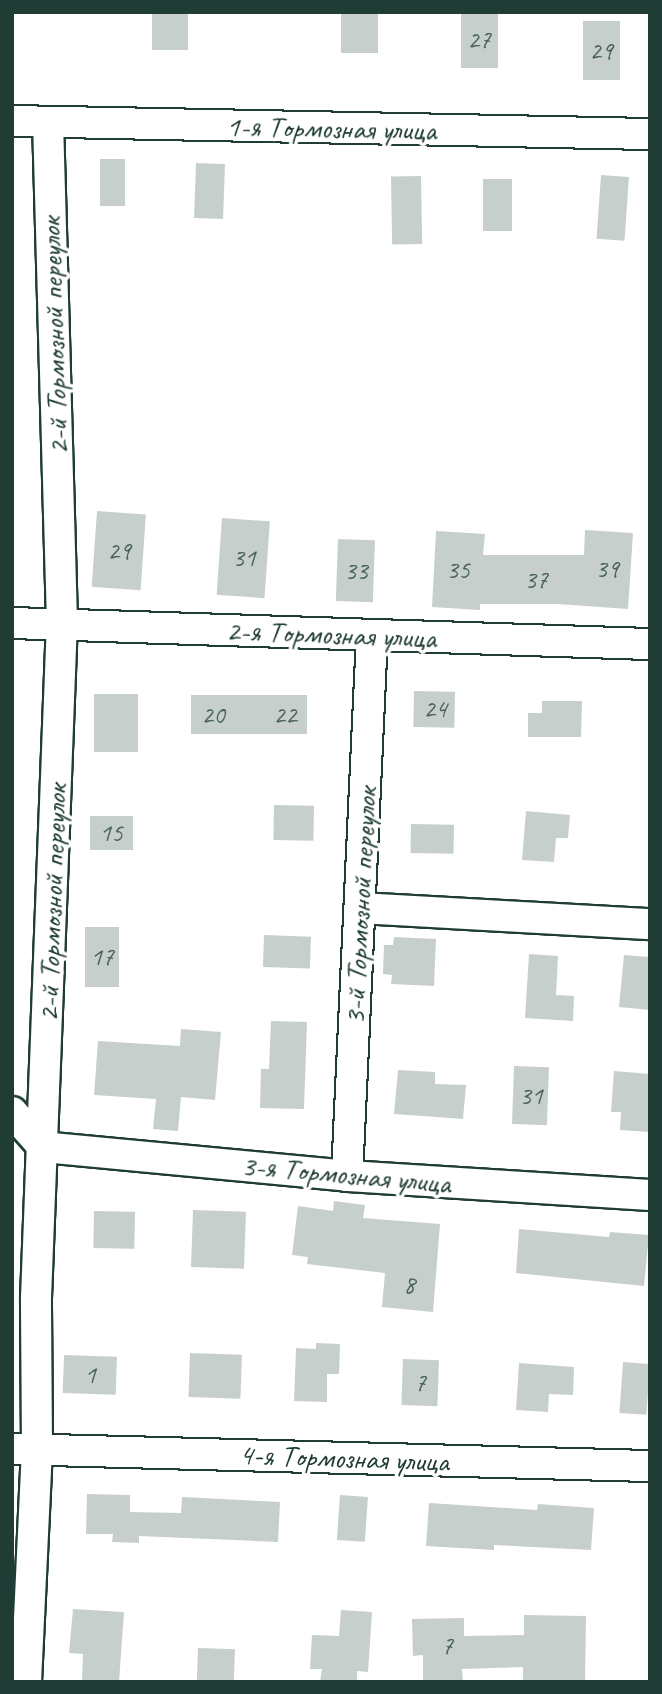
<!DOCTYPE html>
<meta charset="utf-8">
<style>
body{margin:0}
#map{position:relative;width:662px;height:1694px;overflow:hidden;background:#fff;font-family:Caveat,sans-serif}
div>[style]{position:absolute}
.building>*{inset:0;background:#c7cfcc;transform-origin:0 0}
.roads{filter:drop-shadow(2px 0 #1f3d34) drop-shadow(-2px 0 #1f3d34) drop-shadow(0 2px #1f3d34) drop-shadow(0 -2px #1f3d34)}
.minor>*{height:30px;margin:-15px;padding:0 15px;transform-origin:15px;border-radius:15px;background:#fff}
span{translate:-50% -50%;white-space:nowrap;text-align:center;line-height:1.15;-webkit-text-stroke:7px #fff;paint-order:stroke}
.number-label{font-size:26px;color:#49625a}
.number-label span{-webkit-text-stroke-width:0}
.street-label{font-size:30px;color:#1f3d34}
.frame{position:absolute;inset:0;border:14px solid #1f3d34;pointer-events:none}
</style>
<div id="map">
<div class="building">
<i style="left:152px;top:12px;width:36px;height:38px"></i>
<i style="left:341px;top:12px;width:37px;height:41px"></i>
<i style="left:461px;top:12px;width:37px;height:56px"></i>
<i style="left:583px;top:21px;width:37px;height:59px"></i>
<i style="left:100px;top:159px;width:25px;height:47px"></i>
<i style="left:196px;top:163px;width:29px;height:55px;rotate:2deg"></i>
<i style="left:601px;top:175px;width:28px;height:64px;rotate:4deg"></i>
<i style="left:421px;top:176px;width:68px;height:30px;rotate:89deg"></i>
<i style="left:483px;top:179px;width:29px;height:52px"></i>
<i style="left:97px;top:511px;width:49px;height:76px;rotate:4deg"></i>
<i style="left:222px;top:518px;width:48px;height:77px;rotate:4deg"></i>
<i style="clip-path:polygon(585px 530px,633px 533px,628px 609px,557px 604px,480px 604px,480px 610px,432px 607px,436px 531px,485px 534px,483px 555px,584px 555px)"></i>
<i style="left:338px;top:539px;width:37px;height:62px;rotate:2deg"></i>
<i style="left:414px;top:691px;width:41px;height:36px;rotate:1deg"></i>
<i style="left:94px;top:694px;width:44px;height:58px"></i>
<i style="left:191px;top:695px;width:116px;height:39px"></i>
<i style="clip-path:polygon(542px 701px,582px 701px,581px 737px,528px 737px,528px 713px,542px 713px)"></i>
<i style="left:274px;top:805px;width:40px;height:35px;rotate:1deg"></i>
<i style="clip-path:polygon(526px 811px,570px 815px,568px 838px,556px 838px,554px 862px,522px 860px)"></i>
<i style="left:90px;top:816px;width:43px;height:34px"></i>
<i style="left:411px;top:824px;width:43px;height:29px;rotate:1deg"></i>
<i style="left:85px;top:927px;width:34px;height:60px"></i>
<i style="left:264px;top:935px;width:47px;height:32px;rotate:2deg"></i>
<i style="clip-path:polygon(394px 937px,436px 939px,434px 986px,391px 984px,392px 975px,383px 974px,384px 945px,393px 945px)"></i>
<i style="clip-path:polygon(529px 954px,558px 956px,556px 995px,574px 996px,573px 1021px,525px 1018px)"></i>
<i style="clip-path:polygon(624px 955px,650px 957px,650px 1010px,619px 1007px)"></i>
<i style="clip-path:polygon(271px 1021px,307px 1022px,304px 1109px,260px 1108px,261px 1069px,269px 1069px)"></i>
<i style="clip-path:polygon(181px 1029px,221px 1032px,215px 1100px,181px 1097px,178px 1131px,153px 1129px,156px 1099px,94px 1095px,98px 1041px,180px 1046px)"></i>
<i style="left:514px;top:1066px;width:35px;height:58px;rotate:2deg"></i>
<i style="clip-path:polygon(398px 1070px,435px 1072px,435px 1084px,466px 1085px,463px 1119px,394px 1114px)"></i>
<i style="clip-path:polygon(614px 1071px,650px 1074px,650px 1132px,620px 1130px,621px 1112px,611px 1112px)"></i>
<i style="clip-path:polygon(334px 1201px,365px 1205px,363px 1218px,440px 1224px,433px 1312px,382px 1307px,385px 1273px,307px 1264px,308px 1257px,292px 1255px,298px 1206px,333px 1211px)"></i>
<i style="left:193px;top:1210px;width:53px;height:57px;rotate:2deg"></i>
<i style="left:94px;top:1211px;width:41px;height:37px;rotate:1deg"></i>
<i style="clip-path:polygon(519px 1229px,609px 1237px,610px 1232px,649px 1235px,644px 1286px,516px 1273px)"></i>
<i style="clip-path:polygon(316px 1343px,340px 1344px,339px 1374px,327px 1374px,327px 1402px,294px 1401px,296px 1348px,316px 1349px)"></i>
<i style="left:190px;top:1353px;width:52px;height:44px;rotate:2deg"></i>
<i style="left:64px;top:1355px;width:53px;height:38px;rotate:2deg"></i>
<i style="left:403px;top:1359px;width:36px;height:46px;rotate:2deg"></i>
<i style="left:623px;top:1362px;width:27px;height:51px;rotate:4deg"></i>
<i style="clip-path:polygon(519px 1363px,574px 1367px,573px 1395px,549px 1394px,548px 1412px,516px 1410px)"></i>
<i style="clip-path:polygon(87px 1494px,130px 1495px,130px 1512px,181px 1513px,182px 1497px,280px 1502px,278px 1542px,139px 1536px,139px 1543px,112px 1542px,113px 1534px,86px 1534px)"></i>
<i style="left:340px;top:1495px;width:28px;height:45px;rotate:4deg"></i>
<i style="clip-path:polygon(429px 1503px,537px 1510px,538px 1504px,594px 1508px,591px 1550px,494px 1545px,494px 1550px,426px 1546px)"></i>
<i style="clip-path:polygon(73px 1609px,124px 1612px,119px 1682px,82px 1682px,83px 1654px,69px 1653px)"></i>
<i style="clip-path:polygon(341px 1610px,372px 1612px,368px 1672px,357px 1671px,357px 1682px,320px 1682px,322px 1669px,310px 1669px,312px 1635px,339px 1636px)"></i>
<i style="clip-path:polygon(524px 1615px,586px 1616px,585px 1682px,523px 1682px,523px 1667px,462px 1669px,463px 1681px,423px 1682px,423px 1655px,413px 1656px,412px 1619px,464px 1618px,464px 1636px,524px 1635px)"></i>
<i style="left:198px;top:1648px;width:37px;height:34px;rotate:2deg"></i>
</div>
<div class="roads">
<div class="minor">
<i style="left:12px;top:121px;width:638px;rotate:1.17deg"></i>
<i style="left:12px;top:623px;width:638px;rotate:1.89deg"></i>
<i style="left:361px;top:908px;width:289px;rotate:3.2deg"></i>
<i style="left:12px;top:1112px;width:47px;rotate:48.5deg"></i>
<i style="left:43px;top:1147px;width:305px;rotate:5.4deg"></i>
<i style="left:347px;top:1176px;width:304px;rotate:3.6deg"></i>
<i style="left:347px;top:1176px;width:541px;rotate:-87.35deg"></i>
<i style="left:12px;top:1449px;width:638px;rotate:1.53deg"></i>
<i style="left:26px;top:1682px;width:233px;rotate:-87.3deg"></i>
<i style="left:37px;top:1449px;width:151px;rotate:-90.4deg"></i>
<i style="left:36px;top:1298px;width:676px;rotate:-87.8deg"></i>
<i style="left:62px;top:622px;width:499px;rotate:-91.6deg"></i>
</div>
</div>
<div class="number-label">
<span style="left:479px;top:40px">27</span>
<span style="left:601px;top:51px">29</span>
<span style="left:119px;top:551px">29</span>
<span style="left:244px;top:558px">31</span>
<span style="left:607px;top:569px">39</span>
<span style="left:458px;top:570px">35</span>
<span style="left:356px;top:571px">33</span>
<span style="left:536px;top:580px">37</span>
<span style="left:435px;top:709px">24</span>
<span style="left:213px;top:715px">20</span>
<span style="left:285px;top:715px">22</span>
<span style="left:111px;top:833px">15</span>
<span style="left:102px;top:957px">17</span>
<span style="left:531px;top:1096px">31</span>
<span style="left:409px;top:1285px">8</span>
<span style="left:90px;top:1375px">1</span>
<span style="left:420px;top:1383px">7</span>
<span style="left:447px;top:1646px">7</span>
</div>
<div class="street-label">
<span style="left:331px;top:128px;rotate:1deg">1-я Тормозная улица</span>
<span style="left:54px;top:336px;rotate:-92deg">2-й Тормозной переулок</span>
<span style="left:331px;top:634px;rotate:2deg">2-я Тормозная улица</span>
<span style="left:52px;top:903px;rotate:-88deg">2-й Тормозной переулок</span>
<span style="left:360px;top:906px;rotate:-87deg">3-й Тормозной переулок</span>
<span style="left:346px;top:1174px;rotate:5deg">3-я Тормозная улица</span>
<span style="left:344px;top:1458px;rotate:2deg">4-я Тормозная улица</span>
</div>
<div class="frame"></div>
</div>
